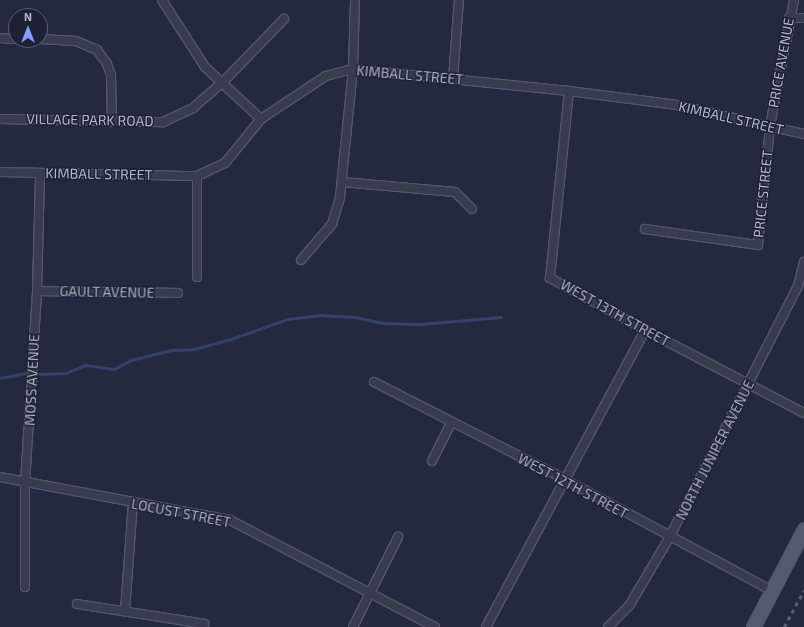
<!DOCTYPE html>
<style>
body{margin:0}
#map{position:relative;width:804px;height:627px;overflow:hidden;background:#232a3f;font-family:"Exo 2",sans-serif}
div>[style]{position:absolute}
.stream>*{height:2.5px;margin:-1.25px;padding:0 1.25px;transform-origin:1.25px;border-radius:1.25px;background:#364166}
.roads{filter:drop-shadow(1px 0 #52576a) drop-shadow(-1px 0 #52576a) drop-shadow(0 1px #52576a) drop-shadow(0 -1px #52576a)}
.street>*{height:8px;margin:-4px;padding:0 4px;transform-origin:4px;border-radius:4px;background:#373c4f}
.primary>*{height:13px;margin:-6.5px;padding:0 6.5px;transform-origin:6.5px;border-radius:6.5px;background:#555b6f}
.rail>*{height:2.5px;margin-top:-1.25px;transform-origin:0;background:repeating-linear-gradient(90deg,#595f76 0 4px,transparent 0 8px)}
span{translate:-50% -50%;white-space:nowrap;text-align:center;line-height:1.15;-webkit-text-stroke:3px #1c2134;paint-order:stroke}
.street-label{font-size:14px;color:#b3b8ca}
.north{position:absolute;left:8px;top:8px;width:40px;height:40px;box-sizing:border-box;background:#1c2134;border:1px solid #585d70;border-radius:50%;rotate:0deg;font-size:11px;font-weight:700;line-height:16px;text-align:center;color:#b3b8ca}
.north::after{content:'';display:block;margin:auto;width:14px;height:18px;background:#869cfc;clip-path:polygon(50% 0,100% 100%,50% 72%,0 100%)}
</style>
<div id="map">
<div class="stream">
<i style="left:38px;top:374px;width:28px;rotate:-2deg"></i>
<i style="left:66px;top:373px;width:21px;rotate:-23deg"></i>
<i style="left:85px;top:365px;width:29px;rotate:8deg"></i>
<i style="left:114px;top:369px;width:19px;rotate:-28deg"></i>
<i style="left:131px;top:360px;width:41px;rotate:-14deg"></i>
<i style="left:171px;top:350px;width:23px;rotate:-2deg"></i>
<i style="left:194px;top:349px;width:35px;rotate:-15deg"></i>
<i style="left:228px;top:340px;width:64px;rotate:-19.3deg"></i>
<i style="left:288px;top:319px;width:31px;rotate:-7deg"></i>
<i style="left:319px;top:315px;width:36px;rotate:3deg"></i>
<i style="left:355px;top:317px;width:30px;rotate:12deg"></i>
<i style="left:384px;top:323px;width:37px;rotate:2deg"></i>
<i style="left:421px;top:324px;width:80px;rotate:-5deg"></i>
<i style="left:0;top:378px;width:25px;rotate:-11deg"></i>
</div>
<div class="roads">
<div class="street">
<i style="left:162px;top:0;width:80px;rotate:57.3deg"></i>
<i style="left:205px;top:67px;width:76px;rotate:42.9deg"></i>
<i style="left:789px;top:18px;width:15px"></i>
<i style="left:0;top:38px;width:16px;rotate:4deg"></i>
<i style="left:40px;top:39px;width:36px;rotate:3deg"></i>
<i style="left:76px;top:41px;width:23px;rotate:23deg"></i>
<i style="left:97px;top:50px;width:17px;rotate:54deg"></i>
<i style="left:107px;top:64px;width:12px;rotate:70deg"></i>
<i style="left:111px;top:75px;width:47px;rotate:88.8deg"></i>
<i style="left:453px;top:79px;width:79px;rotate:-85.7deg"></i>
<i style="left:569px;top:91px;width:188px;rotate:95.8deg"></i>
<i style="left:550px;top:278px;width:108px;rotate:28.7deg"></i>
<i style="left:645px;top:330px;width:179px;rotate:27.6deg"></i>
<i style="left:0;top:119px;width:163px;rotate:1.1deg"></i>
<i style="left:163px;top:122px;width:33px;rotate:-25deg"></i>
<i style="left:193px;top:108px;width:40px;rotate:-41deg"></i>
<i style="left:223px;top:82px;width:88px;rotate:-45.9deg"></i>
<i style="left:0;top:172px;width:197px;rotate:1.2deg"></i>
<i style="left:197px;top:176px;width:31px;rotate:-25deg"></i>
<i style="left:225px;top:163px;width:57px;rotate:-50.7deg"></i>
<i style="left:261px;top:119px;width:78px;rotate:-33.5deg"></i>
<i style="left:326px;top:76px;width:28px;rotate:-15deg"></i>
<i style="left:353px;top:69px;width:217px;rotate:5.8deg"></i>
<i style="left:569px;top:91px;width:109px;rotate:7.4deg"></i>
<i style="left:677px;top:105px;width:130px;rotate:12.9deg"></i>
<i style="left:342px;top:182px;width:113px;rotate:5.1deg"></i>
<i style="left:455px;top:192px;width:24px;rotate:45deg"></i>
<i style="left:645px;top:229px;width:114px;rotate:8.1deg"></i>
<i style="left:758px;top:245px;width:120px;rotate:-84.2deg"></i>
<i style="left:770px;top:126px;width:128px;rotate:-79.2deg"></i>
<i style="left:301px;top:260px;width:48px;rotate:-49.3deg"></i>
<i style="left:332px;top:224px;width:28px;rotate:-73deg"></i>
<i style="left:340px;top:197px;width:129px;rotate:-84.2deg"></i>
<i style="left:353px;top:69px;width:69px;rotate:-88.3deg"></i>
<i style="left:197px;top:277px;width:101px;rotate:-90deg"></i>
<i style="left:37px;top:291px;width:141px;rotate:0.8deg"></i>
<i style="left:374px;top:382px;width:216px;rotate:27deg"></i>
<i style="left:566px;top:480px;width:234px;rotate:28.3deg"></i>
<i style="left:432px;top:461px;width:42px;rotate:-63.4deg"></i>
<i style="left:0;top:477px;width:234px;rotate:10.6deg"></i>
<i style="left:230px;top:520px;width:231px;rotate:27.6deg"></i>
<i style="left:25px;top:587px;width:104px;rotate:-90deg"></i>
<i style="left:25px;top:483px;width:192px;rotate:-86.4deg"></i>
<i style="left:37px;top:291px;width:117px;rotate:-88.5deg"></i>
<i style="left:77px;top:604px;width:129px;rotate:8.9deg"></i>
<i style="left:125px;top:611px;width:108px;rotate:-85.8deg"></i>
<i style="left:353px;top:627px;width:101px;rotate:-63.4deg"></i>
<i style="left:486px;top:627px;width:337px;rotate:-61.8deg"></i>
<i style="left:608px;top:627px;width:30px;rotate:-45deg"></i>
<i style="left:629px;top:606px;width:79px;rotate:-59.5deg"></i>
<i style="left:669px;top:538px;width:283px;rotate:-62.9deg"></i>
<i style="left:798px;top:286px;width:25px;rotate:-76deg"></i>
</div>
<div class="primary">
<i style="left:753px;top:627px;width:110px;rotate:-62.5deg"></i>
</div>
</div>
<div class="rail">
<i style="left:784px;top:627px;width:42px;rotate:-61.6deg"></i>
</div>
<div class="street-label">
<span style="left:781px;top:63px;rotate:-80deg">PRICE AVENUE</span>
<span style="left:410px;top:75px;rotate:5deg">KIMBALL STREET</span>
<span style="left:731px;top:118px;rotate:13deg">KIMBALL STREET</span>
<span style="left:90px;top:120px;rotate:1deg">VILLAGE PARK ROAD</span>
<span style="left:99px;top:174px;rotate:1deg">KIMBALL STREET</span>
<span style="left:763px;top:194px;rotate:-84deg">PRICE STREET</span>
<span style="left:107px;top:292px;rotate:1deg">GAULT AVENUE</span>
<span style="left:615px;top:313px;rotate:29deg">WEST 13TH STREET</span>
<span style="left:32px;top:380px;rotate:-87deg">MOSS AVENUE</span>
<span style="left:715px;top:450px;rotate:-63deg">NORTH JUNIPER AVENUE</span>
<span style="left:573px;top:486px;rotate:28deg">WEST 12TH STREET</span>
<span style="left:181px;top:513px;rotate:11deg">LOCUST STREET</span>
</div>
<div class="north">N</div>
</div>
